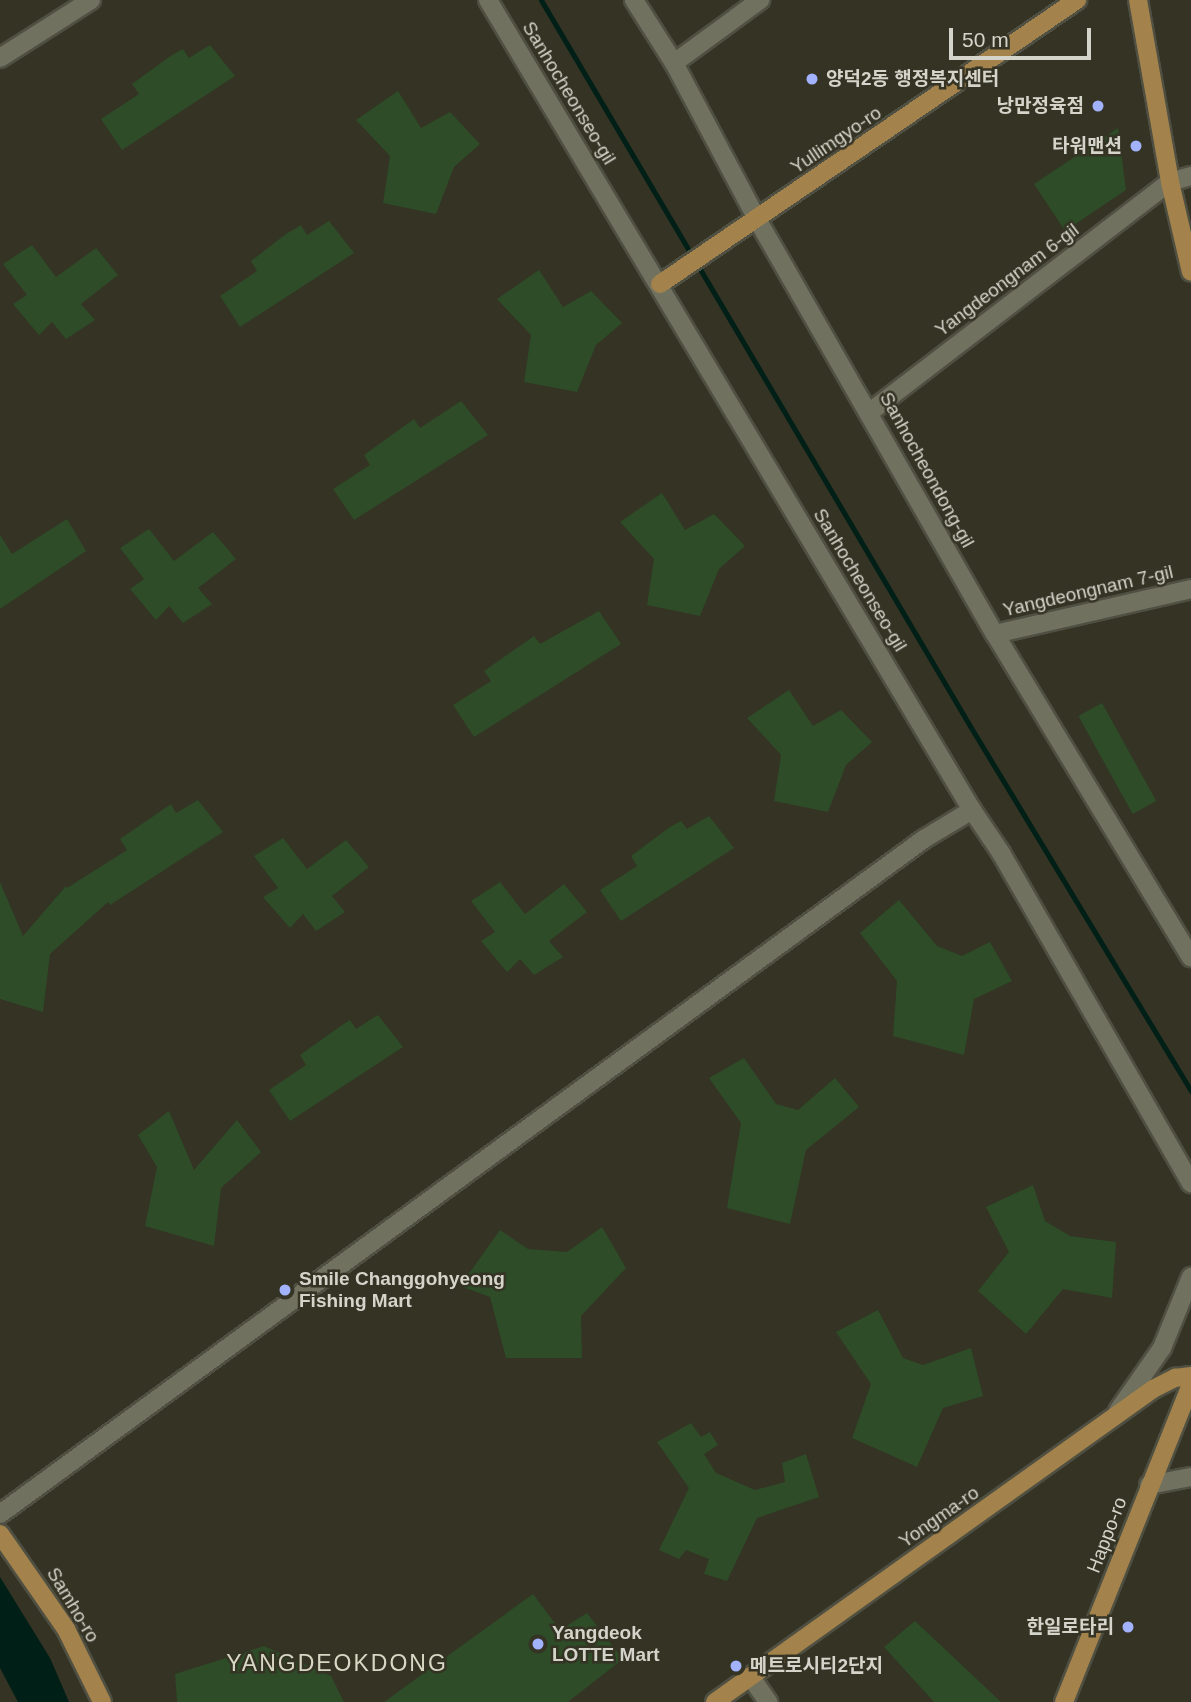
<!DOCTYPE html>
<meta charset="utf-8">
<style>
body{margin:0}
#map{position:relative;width:1191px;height:1702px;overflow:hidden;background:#343324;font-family:Arial,"Noto Sans KR",sans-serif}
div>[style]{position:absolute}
.water>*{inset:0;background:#001f17}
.stream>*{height:5px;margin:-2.5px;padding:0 2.5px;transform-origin:2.5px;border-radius:2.5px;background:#001f17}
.building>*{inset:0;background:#2d4c27;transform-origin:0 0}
.roads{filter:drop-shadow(2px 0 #4f4f42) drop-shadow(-2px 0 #4f4f42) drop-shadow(0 2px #4f4f42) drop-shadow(0 -2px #4f4f42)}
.minor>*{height:18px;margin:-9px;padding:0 9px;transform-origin:9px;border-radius:9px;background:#717160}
.major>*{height:18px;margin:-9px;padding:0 9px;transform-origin:9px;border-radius:9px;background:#a3824b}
.dots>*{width:19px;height:19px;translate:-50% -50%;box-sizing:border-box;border:4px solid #343324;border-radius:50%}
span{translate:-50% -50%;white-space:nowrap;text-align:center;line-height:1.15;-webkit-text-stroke:5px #343324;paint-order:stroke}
.poi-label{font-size:19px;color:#d4d4cb;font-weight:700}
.left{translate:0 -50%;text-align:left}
.right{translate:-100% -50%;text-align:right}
.street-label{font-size:19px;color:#d4d4cb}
.quarter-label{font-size:23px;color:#d7d7c4;letter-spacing:2px}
.scale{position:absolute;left:949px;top:28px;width:142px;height:32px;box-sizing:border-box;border:4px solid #d4d4cb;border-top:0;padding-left:9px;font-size:21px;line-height:24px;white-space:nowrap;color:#d4d4cb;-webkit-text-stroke:5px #343324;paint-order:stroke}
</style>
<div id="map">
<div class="water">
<i style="clip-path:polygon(0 1577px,50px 1658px,69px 1702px,18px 1702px,0 1668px)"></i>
</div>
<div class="stream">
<i style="left:541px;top:0;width:843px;rotate:59.42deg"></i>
<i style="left:970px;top:726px;width:427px;rotate:58.8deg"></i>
</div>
<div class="building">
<i style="clip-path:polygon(210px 45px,235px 76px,122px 150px,101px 119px,139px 94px,132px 84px,172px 55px,183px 49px,189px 58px)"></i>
<i style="clip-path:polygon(398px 91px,421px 128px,450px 112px,480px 144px,454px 167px,436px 214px,383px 203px,390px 156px,356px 120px)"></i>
<i style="clip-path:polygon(1118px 128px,1126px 190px,1065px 231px,1034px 184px)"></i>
<i style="clip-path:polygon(329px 221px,354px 253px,240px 327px,220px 296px,257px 271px,251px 261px,286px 234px,301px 225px,307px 235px)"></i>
<i style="clip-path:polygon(32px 245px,56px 277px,96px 248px,118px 275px,81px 304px,95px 320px,66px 339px,52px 322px,39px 335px,13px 304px,27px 295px,3px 264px)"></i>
<i style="clip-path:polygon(539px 270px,563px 307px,591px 291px,622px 323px,596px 345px,577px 392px,524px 382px,531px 335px,497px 299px)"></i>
<i style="clip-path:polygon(461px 401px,488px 435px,354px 520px,333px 489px,370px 465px,364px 455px,414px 419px,420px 428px)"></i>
<i style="clip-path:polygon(662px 493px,685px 530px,714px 514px,745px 546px,719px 569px,700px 616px,647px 605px,654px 559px,620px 522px)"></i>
<i style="clip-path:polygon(67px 519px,86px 551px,0 609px,0 535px,12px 554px)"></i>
<i style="clip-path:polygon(149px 529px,174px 561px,213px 532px,236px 559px,198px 588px,212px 604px,183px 623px,169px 606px,156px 620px,130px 589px,144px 579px,120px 548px)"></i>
<i style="clip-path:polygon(599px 611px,621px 644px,474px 737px,453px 705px,491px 681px,484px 671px,534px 636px,540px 644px)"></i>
<i style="clip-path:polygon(789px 690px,813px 726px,841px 710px,872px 742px,846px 765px,828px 812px,774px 801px,781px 755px,747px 718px)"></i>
<i style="left:1102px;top:703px;width:112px;height:27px;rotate:61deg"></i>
<i style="clip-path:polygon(198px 800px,223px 832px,110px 905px,108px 902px,50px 954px,43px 1012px,0 999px,0 882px,23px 936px,66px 886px,67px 888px,127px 850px,120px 839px,171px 804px,176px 813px)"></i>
<i style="clip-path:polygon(709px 816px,734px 848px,621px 921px,600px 890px,637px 866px,631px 856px,670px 827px,681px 821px,687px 829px)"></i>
<i style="clip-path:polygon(283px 838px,307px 869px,346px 840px,369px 867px,332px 896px,345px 912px,316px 931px,303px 914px,290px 928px,263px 897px,278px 888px,254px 856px)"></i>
<i style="clip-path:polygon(500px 882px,525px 914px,564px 884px,587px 912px,549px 941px,563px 957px,534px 975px,520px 959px,507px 972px,481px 941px,495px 932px,471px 901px)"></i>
<i style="clip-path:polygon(899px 900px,937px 946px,962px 956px,990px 942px,1012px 981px,974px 999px,964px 1055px,893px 1036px,897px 981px,860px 933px)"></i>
<i style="clip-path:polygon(378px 1015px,403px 1047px,290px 1121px,269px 1090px,306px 1065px,300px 1055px,342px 1025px,350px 1020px,356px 1029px)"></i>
<i style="clip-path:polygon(744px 1058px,776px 1104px,798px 1110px,835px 1078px,859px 1107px,806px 1150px,790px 1224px,727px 1208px,741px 1123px,709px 1078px)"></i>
<i style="clip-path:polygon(169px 1111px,194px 1170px,237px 1120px,261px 1152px,221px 1188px,214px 1246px,145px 1226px,157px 1167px,138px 1135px)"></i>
<i style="clip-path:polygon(1033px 1185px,1045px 1221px,1070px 1236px,1116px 1242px,1112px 1298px,1063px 1289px,1026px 1334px,978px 1291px,1009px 1252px,986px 1207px)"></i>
<i style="clip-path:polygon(602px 1227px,626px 1268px,581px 1316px,582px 1358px,506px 1358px,490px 1297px,460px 1286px,500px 1230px,528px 1249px,567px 1252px)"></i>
<i style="clip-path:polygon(878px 1310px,903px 1358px,923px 1365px,971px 1348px,983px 1396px,943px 1408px,917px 1467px,852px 1438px,871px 1384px,836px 1332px)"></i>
<i style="clip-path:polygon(691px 1423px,701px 1437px,710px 1432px,718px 1445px,704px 1454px,716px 1473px,755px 1490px,785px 1482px,782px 1463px,806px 1454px,819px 1497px,757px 1518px,727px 1581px,704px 1574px,709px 1559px,686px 1550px,679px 1559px,659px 1550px,689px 1488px,657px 1442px)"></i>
<i style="clip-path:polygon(533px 1594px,560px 1630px,587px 1613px,623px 1659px,568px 1702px,384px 1702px)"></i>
<i style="clip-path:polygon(915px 1621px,1001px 1702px,934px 1702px,884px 1647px)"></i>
<i style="clip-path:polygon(264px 1646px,331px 1676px,344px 1702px,177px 1702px,175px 1674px)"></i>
</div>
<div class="roads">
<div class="minor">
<i style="left:488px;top:0;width:944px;rotate:59.14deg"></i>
<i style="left:972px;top:810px;width:52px;rotate:56deg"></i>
<i style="left:1001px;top:853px;width:381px;rotate:60.1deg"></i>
<i style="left:634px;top:0;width:75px;rotate:57.6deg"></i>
<i style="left:674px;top:63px;width:177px;rotate:62deg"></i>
<i style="left:757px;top:219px;width:478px;rotate:60.2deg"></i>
<i style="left:995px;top:634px;width:378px;rotate:58.8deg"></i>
<i style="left:0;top:58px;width:108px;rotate:-32.5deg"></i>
<i style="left:674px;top:63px;width:107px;rotate:-36.2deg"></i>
<i style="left:870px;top:412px;width:378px;rotate:-37.5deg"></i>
<i style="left:1170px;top:182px;width:22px;rotate:-16deg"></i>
<i style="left:995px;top:634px;width:201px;rotate:-12.9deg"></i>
<i style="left:1118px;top:1411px;width:77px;rotate:-55.1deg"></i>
<i style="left:1162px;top:1348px;width:77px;rotate:-67.8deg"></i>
<i style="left:1149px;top:1485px;width:43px;rotate:-10.8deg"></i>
<i style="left:0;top:1514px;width:1144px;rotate:-36.15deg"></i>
<i style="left:924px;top:839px;width:56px;rotate:-31.1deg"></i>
<i style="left:750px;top:1676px;width:32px;rotate:55deg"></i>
</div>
<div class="major">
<i style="left:1138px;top:0;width:185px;rotate:80deg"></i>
<i style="left:1170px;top:182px;width:92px;rotate:76.9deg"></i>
<i style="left:660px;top:284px;width:505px;rotate:-34.26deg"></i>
<i style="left:0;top:1534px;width:116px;rotate:55.2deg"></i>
<i style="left:66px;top:1629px;width:81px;rotate:63.7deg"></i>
<i style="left:715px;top:1702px;width:538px;rotate:-35.55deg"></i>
<i style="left:1153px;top:1389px;width:25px;rotate:-27deg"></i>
<i style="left:1175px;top:1378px;width:16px;rotate:-7deg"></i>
<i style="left:1064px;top:1702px;width:341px;rotate:-68.2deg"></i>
</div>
</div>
<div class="dots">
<i style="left:812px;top:79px;background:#a2b2fd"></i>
<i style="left:1098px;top:106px;background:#a2b2fd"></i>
<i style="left:1136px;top:146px;background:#a2b2fd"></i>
<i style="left:285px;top:1290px;background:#a2b2fd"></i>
<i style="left:1128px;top:1627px;background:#a2b2fd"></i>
<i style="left:538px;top:1644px;background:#a2b2fd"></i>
<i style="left:736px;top:1666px;background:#a2b2fd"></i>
</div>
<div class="poi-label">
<span class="left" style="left:826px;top:79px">양덕2동 행정복지센터</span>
<span class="right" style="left:1084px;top:106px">낭만정육점</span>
<span class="right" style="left:1122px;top:146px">타워맨션</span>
<span class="left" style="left:299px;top:1290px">Smile Changgohyeong<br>Fishing Mart</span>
<span class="right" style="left:1114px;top:1627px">한일로타리</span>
<span class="left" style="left:552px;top:1644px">Yangdeok<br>LOTTE Mart</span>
<span class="left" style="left:750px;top:1666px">메트로시티2단지</span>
</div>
<div class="street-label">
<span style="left:569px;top:93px;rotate:59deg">Sanhocheonseo-gil</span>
<span style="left:836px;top:140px;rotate:-34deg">Yullimgyo-ro</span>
<span style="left:1007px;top:280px;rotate:-37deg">Yangdeongnam 6-gil</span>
<span style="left:927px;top:470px;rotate:61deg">Sanhocheondong-gil</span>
<span style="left:860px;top:580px;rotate:59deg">Sanhocheonseo-gil</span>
<span style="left:1088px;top:591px;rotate:-13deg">Yangdeongnam 7-gil</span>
<span style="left:939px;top:1517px;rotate:-35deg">Yongma-ro</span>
<span style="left:1107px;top:1535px;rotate:-69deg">Happo-ro</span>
<span style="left:73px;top:1605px;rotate:59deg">Samho-ro</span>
</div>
<div class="quarter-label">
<span style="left:337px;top:1663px">YANGDEOKDONG</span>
</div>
<div class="scale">50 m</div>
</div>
